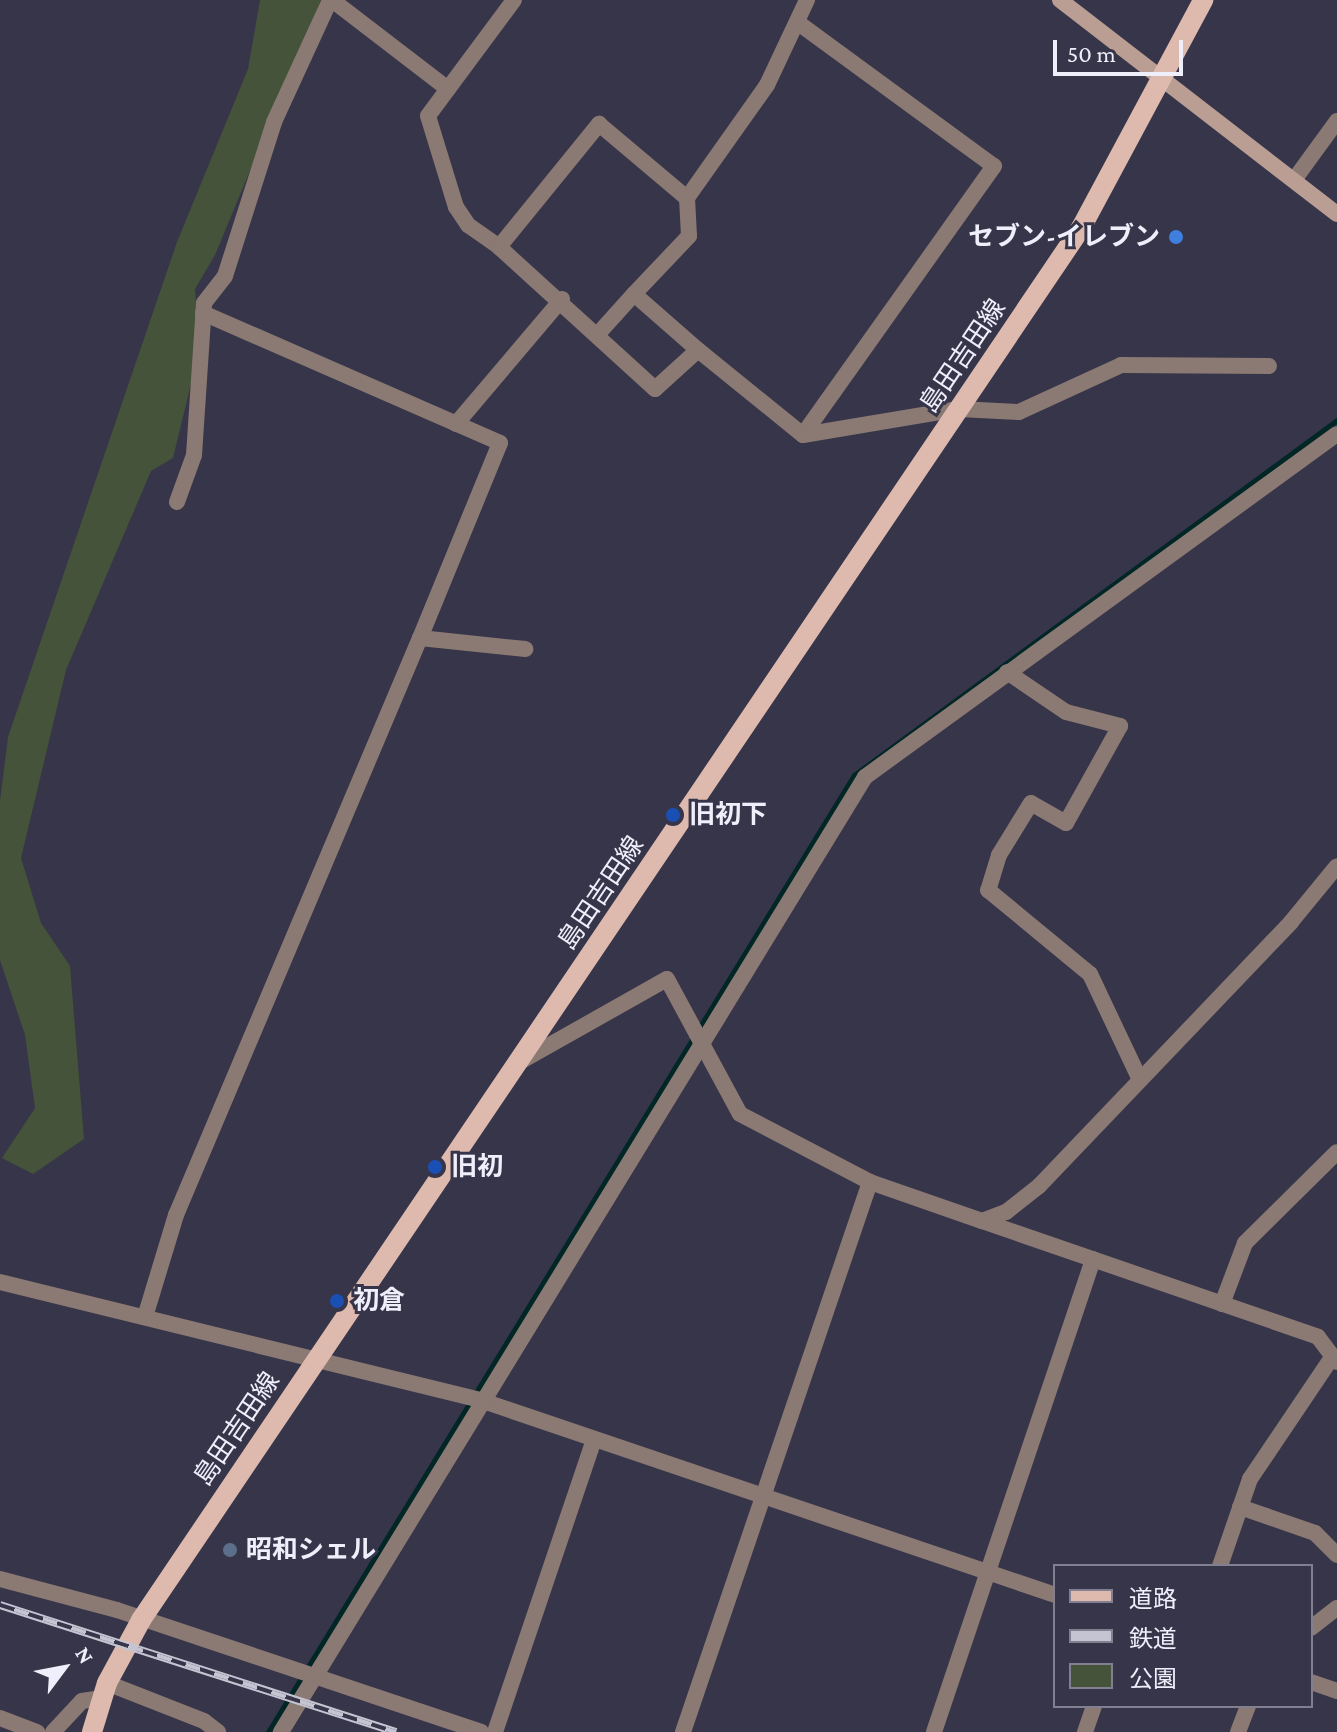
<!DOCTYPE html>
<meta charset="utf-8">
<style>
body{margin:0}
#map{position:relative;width:1337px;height:1732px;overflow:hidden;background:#373549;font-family:"Crimson Pro","Noto Sans JP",serif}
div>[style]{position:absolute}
.green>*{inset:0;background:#445339}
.stream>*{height:5px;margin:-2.5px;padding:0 2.5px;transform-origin:2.5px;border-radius:2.5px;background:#002626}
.street>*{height:16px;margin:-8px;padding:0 8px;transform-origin:8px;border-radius:8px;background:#8b7973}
.secondary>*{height:16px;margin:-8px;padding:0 8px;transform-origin:8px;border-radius:8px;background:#ba9e94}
.primary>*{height:20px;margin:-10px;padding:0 10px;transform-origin:10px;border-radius:10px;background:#debaae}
.rail>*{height:8px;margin-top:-4px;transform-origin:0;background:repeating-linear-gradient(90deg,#373549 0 15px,#c5c4d3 0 30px);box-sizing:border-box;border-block:2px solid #c5c4d3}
.dots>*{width:22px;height:22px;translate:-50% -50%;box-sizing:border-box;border:4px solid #373549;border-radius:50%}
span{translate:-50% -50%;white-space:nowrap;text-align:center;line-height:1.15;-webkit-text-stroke:6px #373549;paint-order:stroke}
.poi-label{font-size:26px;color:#efeefb;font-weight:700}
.right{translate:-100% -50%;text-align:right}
.left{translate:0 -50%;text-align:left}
.street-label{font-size:26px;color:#efeefb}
.legend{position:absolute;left:1053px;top:1564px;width:260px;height:144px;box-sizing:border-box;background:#373549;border:2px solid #817f90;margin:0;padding:10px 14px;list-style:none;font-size:24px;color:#efeefb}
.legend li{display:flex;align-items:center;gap:16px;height:40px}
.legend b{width:40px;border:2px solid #817f90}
.north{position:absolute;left:24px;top:1628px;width:80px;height:80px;-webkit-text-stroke:6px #373549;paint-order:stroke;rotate:58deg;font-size:22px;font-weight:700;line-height:32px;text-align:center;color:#efeefb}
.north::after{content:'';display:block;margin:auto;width:28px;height:36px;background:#efeefb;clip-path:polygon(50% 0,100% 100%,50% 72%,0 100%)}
.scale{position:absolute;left:1053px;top:40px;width:130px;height:36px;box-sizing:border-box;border:4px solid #efeefb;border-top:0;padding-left:10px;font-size:24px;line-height:28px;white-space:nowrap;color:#efeefb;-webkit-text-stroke:6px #373549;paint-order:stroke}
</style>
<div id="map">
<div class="green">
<i style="clip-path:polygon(260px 0,321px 0,215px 255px,195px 289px,199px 351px,173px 458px,151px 471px,66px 670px,21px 858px,41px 923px,70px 966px,84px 1139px,33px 1174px,2px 1158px,35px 1108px,25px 1035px,0 960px,0 801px,8px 737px,177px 242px,248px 69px)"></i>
</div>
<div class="stream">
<i style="left:268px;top:1732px;width:1122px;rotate:-58.52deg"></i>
<i style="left:854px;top:775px;width:599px;rotate:-36.32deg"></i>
</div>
<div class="street">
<i style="left:332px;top:0;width:146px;rotate:37.5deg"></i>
<i style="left:514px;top:0;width:144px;rotate:126.6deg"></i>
<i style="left:428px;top:116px;width:95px;rotate:72.9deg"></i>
<i style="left:456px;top:207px;width:22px;rotate:56deg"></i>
<i style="left:468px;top:225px;width:38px;rotate:35deg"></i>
<i style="left:499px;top:247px;width:159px;rotate:-50.9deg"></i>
<i style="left:599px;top:124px;width:115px;rotate:40.1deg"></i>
<i style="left:687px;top:198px;width:138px;rotate:-54.7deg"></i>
<i style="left:767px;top:85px;width:94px;rotate:-64.8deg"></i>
<i style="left:797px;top:22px;width:244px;rotate:36.2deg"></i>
<i style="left:994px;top:166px;width:330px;rotate:125.4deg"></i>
<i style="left:1294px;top:180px;width:73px;rotate:-53.9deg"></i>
<i style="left:499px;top:247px;width:211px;rotate:42.3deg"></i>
<i style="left:655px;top:389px;width:58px;rotate:-42.2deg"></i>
<i style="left:698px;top:350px;width:135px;rotate:39deg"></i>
<i style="left:803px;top:435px;width:158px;rotate:-9.5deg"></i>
<i style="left:959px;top:409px;width:60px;rotate:2.9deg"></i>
<i style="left:1019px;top:412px;width:112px;rotate:-24.7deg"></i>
<i style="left:1121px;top:365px;width:148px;rotate:0.4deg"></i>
<i style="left:634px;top:294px;width:80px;rotate:-46.5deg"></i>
<i style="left:689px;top:236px;width:38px;rotate:-93deg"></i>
<i style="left:203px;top:313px;width:324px;rotate:23.6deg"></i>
<i style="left:500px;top:443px;width:211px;rotate:112.3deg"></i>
<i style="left:420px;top:638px;width:106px;rotate:6deg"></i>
<i style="left:597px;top:335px;width:55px;rotate:-47.9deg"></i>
<i style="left:634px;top:294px;width:85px;rotate:41.2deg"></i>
<i style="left:456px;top:424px;width:164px;rotate:-49.7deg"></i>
<i style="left:177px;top:502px;width:50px;rotate:-70.1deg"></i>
<i style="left:194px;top:455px;width:152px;rotate:-86.2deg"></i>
<i style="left:204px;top:303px;width:34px;rotate:-52deg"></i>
<i style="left:225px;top:276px;width:162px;rotate:-72.3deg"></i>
<i style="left:274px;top:122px;width:134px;rotate:-65.3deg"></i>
<i style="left:1007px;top:672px;width:71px;rotate:34.1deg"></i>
<i style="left:1066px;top:712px;width:56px;rotate:14.5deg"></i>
<i style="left:1120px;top:726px;width:111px;rotate:119.1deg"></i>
<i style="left:1066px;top:823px;width:40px;rotate:-150.3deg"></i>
<i style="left:1031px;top:803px;width:61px;rotate:121.6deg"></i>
<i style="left:999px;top:855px;width:37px;rotate:107deg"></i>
<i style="left:988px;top:890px;width:132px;rotate:39.5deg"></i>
<i style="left:1090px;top:974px;width:117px;rotate:64.7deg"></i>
<i style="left:516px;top:1064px;width:173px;rotate:-29.4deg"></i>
<i style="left:667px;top:979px;width:153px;rotate:61.6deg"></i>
<i style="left:740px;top:1114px;width:147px;rotate:27.6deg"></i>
<i style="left:870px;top:1182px;width:119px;rotate:19.2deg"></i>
<i style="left:982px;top:1221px;width:26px;rotate:-21deg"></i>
<i style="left:1006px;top:1212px;width:42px;rotate:-38.2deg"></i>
<i style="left:1039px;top:1186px;width:365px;rotate:-46.3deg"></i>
<i style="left:1291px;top:922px;width:72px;rotate:-50.6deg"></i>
<i style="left:982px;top:1221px;width:355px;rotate:19deg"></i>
<i style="left:1318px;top:1337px;width:31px;rotate:53deg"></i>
<i style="left:0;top:1282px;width:497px;rotate:13.8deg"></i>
<i style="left:483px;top:1401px;width:604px;rotate:18.73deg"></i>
<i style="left:1222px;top:1304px;width:65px;rotate:-69.3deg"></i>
<i style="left:1245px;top:1243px;width:129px;rotate:-44.7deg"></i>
<i style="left:145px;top:1317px;width:107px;rotate:-73.1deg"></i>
<i style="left:176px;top:1215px;width:626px;rotate:-67.08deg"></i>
<i style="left:1240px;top:1507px;width:79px;rotate:19.1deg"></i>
<i style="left:1315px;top:1533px;width:31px;rotate:45deg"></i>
<i style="left:1220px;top:1566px;width:92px;rotate:-71deg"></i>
<i style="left:1250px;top:1479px;width:148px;rotate:-56deg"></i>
<i style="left:0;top:1579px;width:121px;rotate:14.8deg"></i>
<i style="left:117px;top:1610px;width:384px;rotate:18.5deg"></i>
<i style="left:1311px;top:1628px;width:33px;rotate:-38deg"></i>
<i style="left:1311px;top:1682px;width:28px;rotate:19deg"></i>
<i style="left:107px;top:1683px;width:104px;rotate:21.4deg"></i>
<i style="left:204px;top:1721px;width:18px;rotate:38deg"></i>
<i style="left:0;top:1718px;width:40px;rotate:21deg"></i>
<i style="left:53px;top:1732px;width:42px;rotate:-46.9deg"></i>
<i style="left:82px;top:1701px;width:20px;rotate:-9deg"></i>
<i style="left:281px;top:1732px;width:1119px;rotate:-58.55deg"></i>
<i style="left:865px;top:777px;width:583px;rotate:-36.01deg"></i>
<i style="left:495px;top:1732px;width:309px;rotate:-71.3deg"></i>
<i style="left:683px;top:1732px;width:581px;rotate:-71.22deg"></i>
<i style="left:934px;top:1732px;width:499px;rotate:-71.4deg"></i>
<i style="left:1085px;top:1732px;width:28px;rotate:-71deg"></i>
<i style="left:1238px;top:1732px;width:28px;rotate:-69deg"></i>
</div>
<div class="secondary">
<i style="left:1060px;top:0;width:350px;rotate:37.7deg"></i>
</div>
<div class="primary">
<i style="left:92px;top:1732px;width:51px;rotate:-73deg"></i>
<i style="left:107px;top:1683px;width:72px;rotate:-61.6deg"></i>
<i style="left:141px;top:1620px;width:1680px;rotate:-55.97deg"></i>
<i style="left:1081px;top:228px;width:259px;rotate:-61.8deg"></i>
</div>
<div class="rail">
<i style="left:0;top:1605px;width:416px;rotate:17.8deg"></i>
</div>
<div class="dots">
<i style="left:1176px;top:237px;background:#3f7fe0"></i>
<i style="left:673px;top:815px;background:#1a4fb4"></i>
<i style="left:435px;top:1167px;background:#1a4fb4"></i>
<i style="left:337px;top:1301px;background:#1a4fb4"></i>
<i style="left:230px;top:1550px;background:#5c6f8a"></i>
</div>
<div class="poi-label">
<span class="right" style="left:1160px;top:237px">セブン-イレブン</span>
<span class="left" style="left:689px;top:815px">旧初下</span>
<span class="left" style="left:451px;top:1167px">旧初</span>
<span class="left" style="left:353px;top:1301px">初倉</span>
<span class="left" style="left:246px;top:1550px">昭和シェル</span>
</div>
<div class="street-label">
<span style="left:963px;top:356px;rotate:-56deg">島田吉田線</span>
<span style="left:601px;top:893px;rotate:-56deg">島田吉田線</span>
<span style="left:237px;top:1429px;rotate:-56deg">島田吉田線</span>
</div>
<ul class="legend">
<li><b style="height:10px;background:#debaae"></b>道路</li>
<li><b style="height:10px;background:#c5c4d3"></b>鉄道</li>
<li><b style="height:22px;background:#445339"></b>公園</li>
</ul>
<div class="north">N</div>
<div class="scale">50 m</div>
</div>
